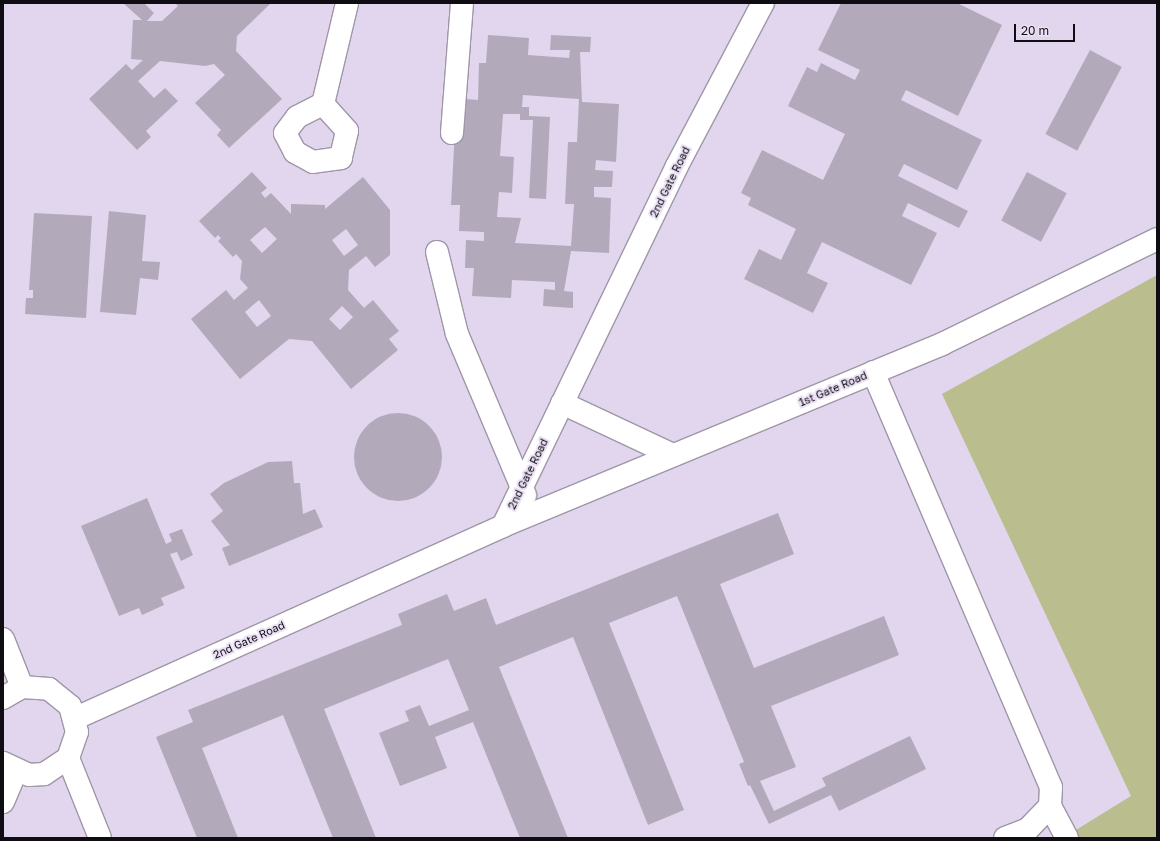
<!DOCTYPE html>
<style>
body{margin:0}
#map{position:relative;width:1160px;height:841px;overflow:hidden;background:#eae1f4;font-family:"Golos Text",sans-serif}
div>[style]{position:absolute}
.built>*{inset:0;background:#e2d5ee;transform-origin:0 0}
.green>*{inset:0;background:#babd8d}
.building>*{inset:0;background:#b2aabb;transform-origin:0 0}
.round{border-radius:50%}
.roads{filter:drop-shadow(1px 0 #9f96a7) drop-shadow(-1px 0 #9f96a7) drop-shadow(0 1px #9f96a7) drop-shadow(0 -1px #9f96a7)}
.street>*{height:22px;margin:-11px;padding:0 11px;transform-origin:11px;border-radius:11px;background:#fff}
span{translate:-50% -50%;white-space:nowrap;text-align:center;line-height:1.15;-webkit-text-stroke:4px #eae1f4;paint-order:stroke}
.street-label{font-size:11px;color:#0f0c12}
.frame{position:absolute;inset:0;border:4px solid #0f0c12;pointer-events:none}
.scale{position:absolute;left:1014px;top:24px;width:61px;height:18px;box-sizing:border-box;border:2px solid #0f0c12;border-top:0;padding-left:5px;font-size:12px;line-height:14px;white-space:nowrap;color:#0f0c12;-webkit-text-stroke:3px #eae1f4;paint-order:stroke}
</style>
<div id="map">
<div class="built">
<i style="left:3px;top:3px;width:1154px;height:835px"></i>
</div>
<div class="green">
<i style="clip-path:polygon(1157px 275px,1157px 838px,1063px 838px,1131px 796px,942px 394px)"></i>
</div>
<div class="building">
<i style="clip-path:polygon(123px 3px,144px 3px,154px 13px,147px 21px,162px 21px,178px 6px,175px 3px,271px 3px,237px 36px,236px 51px,282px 99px,229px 148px,217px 135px,221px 130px,195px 103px,225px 75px,214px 64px,205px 66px,160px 61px,138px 81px,154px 98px,165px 88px,178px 101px,146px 131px,151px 137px,137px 150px,89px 99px,126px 64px,132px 70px,143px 60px,131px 59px,133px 20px,142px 20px)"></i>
<i style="clip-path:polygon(841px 3px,957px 3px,1002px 25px,958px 116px,906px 90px,901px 100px,982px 140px,957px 190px,904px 164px,898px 176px,968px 211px,959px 228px,908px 203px,902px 216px,937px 233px,911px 285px,822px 242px,807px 273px,828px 283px,813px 313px,744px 279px,759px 249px,781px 260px,796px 229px,748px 205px,751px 198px,741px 193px,762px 150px,823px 180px,845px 134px,788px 106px,807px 67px,817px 72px,821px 63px,855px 80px,860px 70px,818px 50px)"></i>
<i style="clip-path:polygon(evenodd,488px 35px,529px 38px,528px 55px,569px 58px,570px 50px,550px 50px,551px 35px,591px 37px,590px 52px,580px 52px,582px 102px,619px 104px,616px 162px,596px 160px,595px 170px,613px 171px,612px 187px,594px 187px,594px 197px,611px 198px,609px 253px,571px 251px,564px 291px,573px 292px,573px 308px,543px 306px,544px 289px,555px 290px,555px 282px,512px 280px,511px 298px,472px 296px,474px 268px,465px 268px,466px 240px,484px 241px,484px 232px,459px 231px,460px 205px,451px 205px,455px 128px,464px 128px,465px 99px,478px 100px,479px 63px,486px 63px,488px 35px,523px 95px,579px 99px,577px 142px,568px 142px,565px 204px,574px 204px,571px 246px,515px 243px,521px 218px,497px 217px,499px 192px,512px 193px,514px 157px,500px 156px,503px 114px,520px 114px,520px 120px,533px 120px,529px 198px,546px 199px,550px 117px,529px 116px,529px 107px,522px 107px,523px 95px)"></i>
<i style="left:1090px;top:50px;width:36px;height:95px;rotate:28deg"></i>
<i style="clip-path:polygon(evenodd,252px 172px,267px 188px,261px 193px,265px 198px,271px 193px,291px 214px,291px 204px,325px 205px,325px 209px,363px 177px,390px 210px,390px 255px,375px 267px,366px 256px,349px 270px,348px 290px,364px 308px,373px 300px,399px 331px,389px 339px,398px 350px,351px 389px,312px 341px,289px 339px,240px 379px,191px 319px,226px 290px,234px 300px,248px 288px,240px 279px,242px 261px,236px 254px,233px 257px,218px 241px,221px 238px,218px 235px,215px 238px,199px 221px,252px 172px,265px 227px,277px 239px,262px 253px,250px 240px,265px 227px,252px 172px,346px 229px,358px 245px,344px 256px,332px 240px,346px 229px,252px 172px,259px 300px,271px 316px,257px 327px,245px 312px,259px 300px,252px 172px,342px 306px,353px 317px,340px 330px,329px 319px,342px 306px)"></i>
<i style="left:1027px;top:172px;width:45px;height:55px;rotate:28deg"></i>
<i style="clip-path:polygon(109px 211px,146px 215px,142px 261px,160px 262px,158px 280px,140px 278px,136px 315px,100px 312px)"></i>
<i style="clip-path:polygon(34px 213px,92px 216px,86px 318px,25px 314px,26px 298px,33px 298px,33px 290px,29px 290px)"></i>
<i class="round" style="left:354px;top:413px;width:88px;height:88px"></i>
<i style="clip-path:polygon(292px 461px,294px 483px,300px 483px,303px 514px,315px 509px,323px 527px,229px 566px,222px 548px,230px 545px,211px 521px,223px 511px,210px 494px,224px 483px,268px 462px)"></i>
<i style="clip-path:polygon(147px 498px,166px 544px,172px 541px,169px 534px,182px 529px,193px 555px,181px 561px,177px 552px,170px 554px,185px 588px,161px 598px,164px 605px,142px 615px,139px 608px,119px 616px,81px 526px)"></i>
<i style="clip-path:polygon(778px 513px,794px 554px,720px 584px,754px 668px,884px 616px,899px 655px,771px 706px,796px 767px,760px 781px,774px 811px,826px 786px,822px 778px,910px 736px,926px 769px,839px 811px,831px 795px,769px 824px,750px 785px,748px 786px,739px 764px,744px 762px,677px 596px,609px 623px,684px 810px,648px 825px,573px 637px,499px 667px,568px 838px,520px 838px,473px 722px,435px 737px,447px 768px,400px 786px,379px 733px,409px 721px,405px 711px,420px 705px,429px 726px,469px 710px,448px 659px,324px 709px,376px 838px,333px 838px,283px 715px,202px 748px,238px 838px,197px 838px,156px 737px,193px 722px,188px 710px,402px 625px,398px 614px,447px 594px,454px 611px,486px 598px,496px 625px)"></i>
</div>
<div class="roads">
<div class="street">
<i style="left:323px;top:104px;width:36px;rotate:48deg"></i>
<i style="left:347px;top:131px;width:28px;rotate:103deg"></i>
<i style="left:341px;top:158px;width:28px;rotate:172deg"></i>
<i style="left:313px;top:162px;width:21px;rotate:-151deg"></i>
<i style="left:295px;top:152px;width:21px;rotate:-118deg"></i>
<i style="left:285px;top:133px;width:20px;rotate:-53deg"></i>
<i style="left:297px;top:117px;width:29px;rotate:-27deg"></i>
<i style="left:323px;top:104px;width:104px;rotate:-76.6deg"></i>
<i style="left:452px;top:133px;width:130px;rotate:-85.6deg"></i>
<i style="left:437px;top:252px;width:84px;rotate:76.3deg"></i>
<i style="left:457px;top:334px;width:175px;rotate:67.1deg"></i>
<i style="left:873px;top:372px;width:452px;rotate:66.8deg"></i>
<i style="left:1051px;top:787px;width:19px;rotate:93deg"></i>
<i style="left:1050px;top:806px;width:36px;rotate:62deg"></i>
<i style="left:562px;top:403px;width:123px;rotate:25.1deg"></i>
<i style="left:503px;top:526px;width:400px;rotate:-64.2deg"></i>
<i style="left:677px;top:166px;width:184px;rotate:-62.2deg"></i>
<i style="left:3px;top:639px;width:52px;rotate:68.4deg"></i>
<i style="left:3px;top:698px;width:22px;rotate:-30deg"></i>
<i style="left:22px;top:687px;width:27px;rotate:4deg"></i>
<i style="left:49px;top:689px;width:27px;rotate:39deg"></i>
<i style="left:70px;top:706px;width:27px;rotate:75deg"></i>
<i style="left:77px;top:732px;width:28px;rotate:109deg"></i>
<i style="left:68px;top:758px;width:29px;rotate:146deg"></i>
<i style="left:44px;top:774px;width:15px;rotate:176deg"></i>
<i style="left:29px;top:775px;width:29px;rotate:-155deg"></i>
<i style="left:76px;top:718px;width:468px;rotate:-24.2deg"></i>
<i style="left:503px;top:526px;width:475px;rotate:-22.5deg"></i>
<i style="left:942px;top:344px;width:239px;rotate:-26deg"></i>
<i style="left:68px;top:758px;width:86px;rotate:68.2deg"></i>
<i style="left:3px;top:802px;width:34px;rotate:-67deg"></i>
<i style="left:1005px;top:838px;width:25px;rotate:-21deg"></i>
<i style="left:1028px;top:829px;width:32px;rotate:-46deg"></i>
</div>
</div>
<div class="street-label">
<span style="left:670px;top:182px;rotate:-64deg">2nd Gate Road</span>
<span style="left:833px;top:389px;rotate:-23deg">1st Gate Road</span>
<span style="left:528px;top:474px;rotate:-64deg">2nd Gate Road</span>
<span style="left:249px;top:640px;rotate:-24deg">2nd Gate Road</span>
</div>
<div class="frame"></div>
<div class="scale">20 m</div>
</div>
